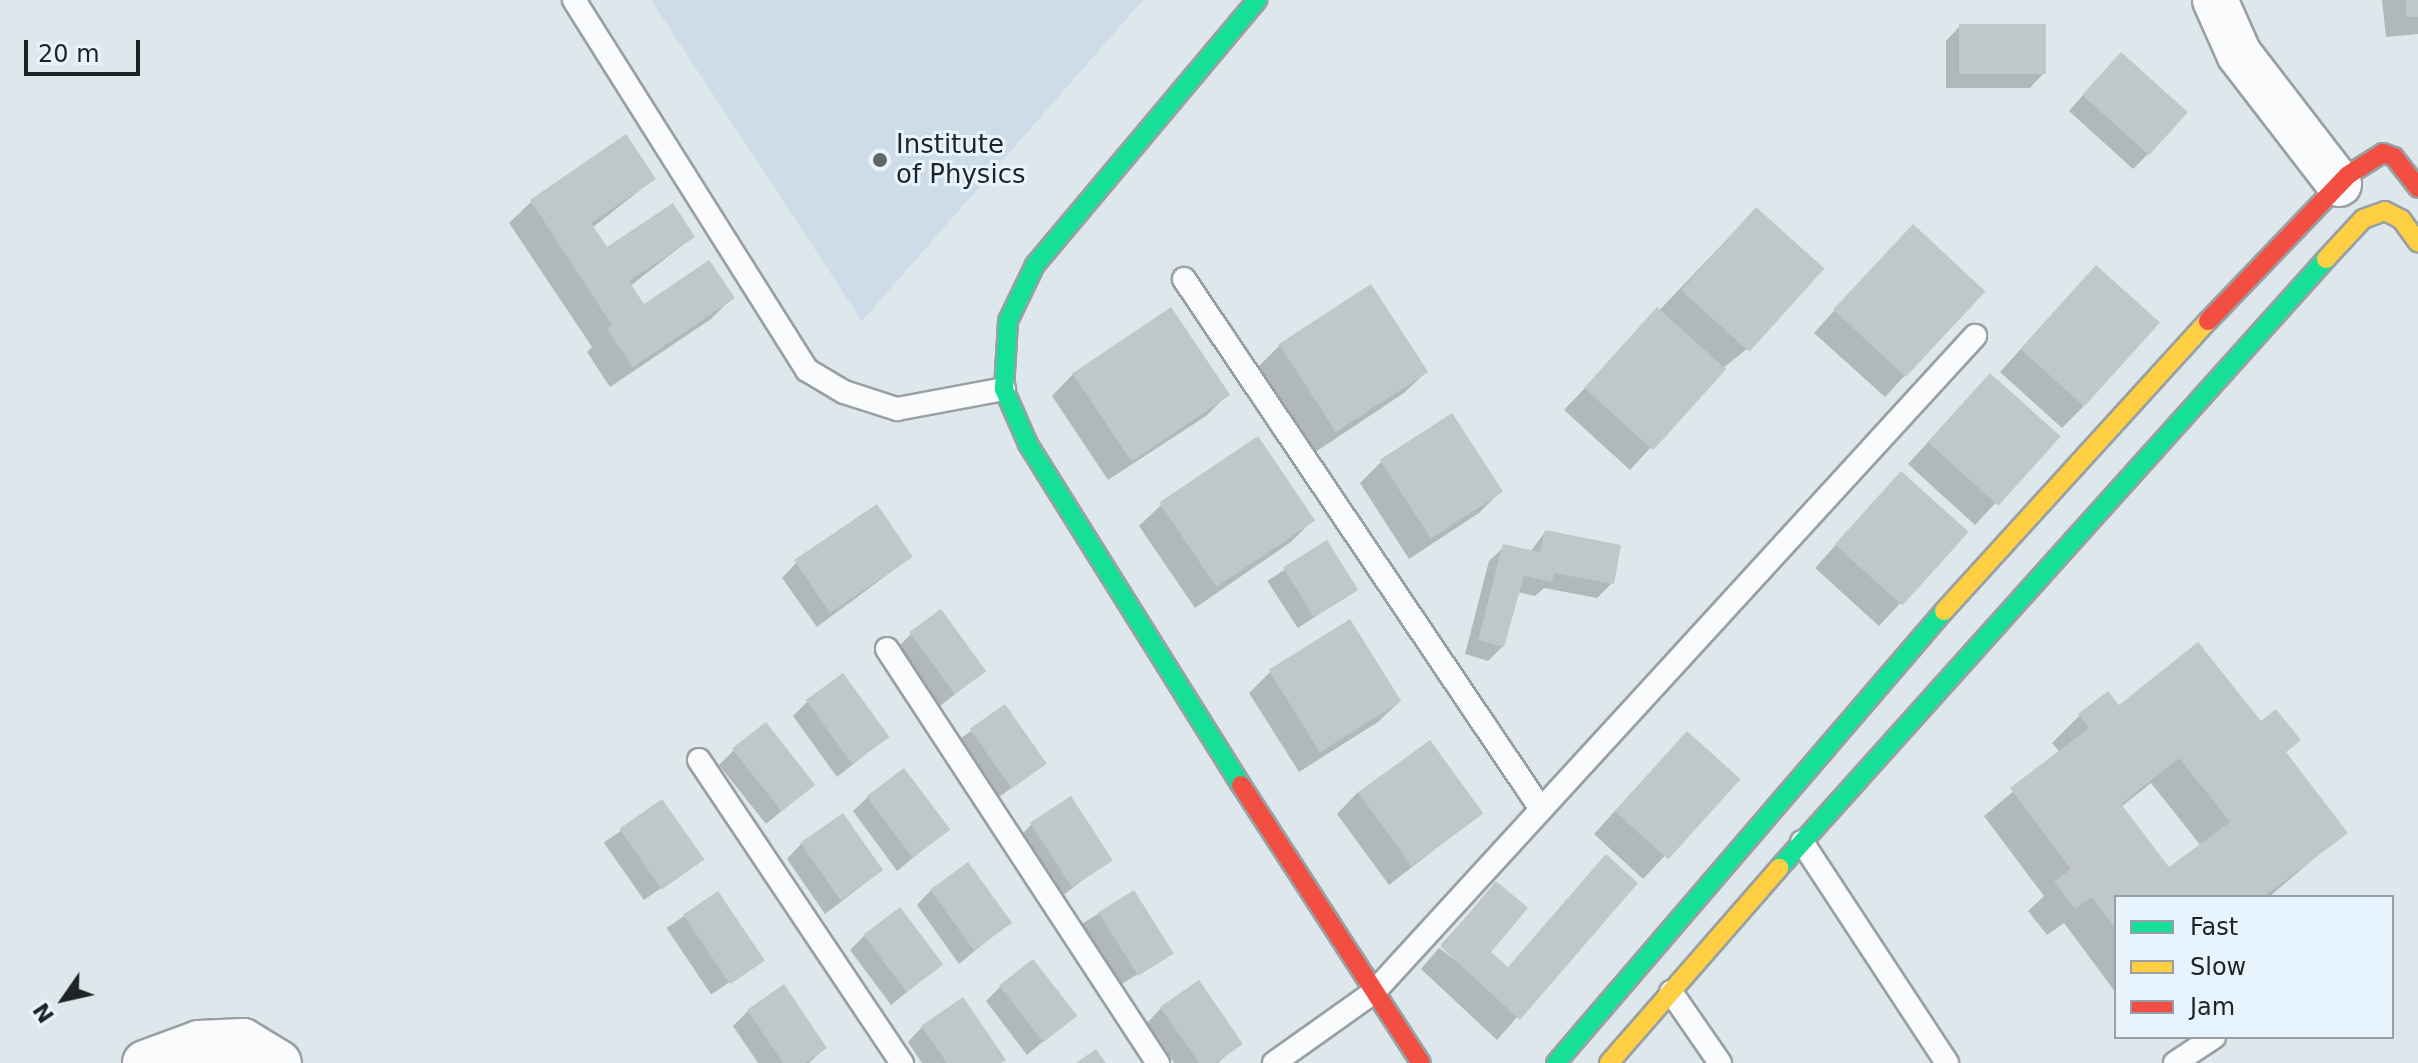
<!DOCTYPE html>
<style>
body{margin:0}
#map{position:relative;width:2418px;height:1063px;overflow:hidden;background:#dee7ec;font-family:"DejaVu Sans",sans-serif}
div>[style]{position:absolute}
.built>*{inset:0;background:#cddce7}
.shadow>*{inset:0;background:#0003;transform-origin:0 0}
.building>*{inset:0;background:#c0c7ca;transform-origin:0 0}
.roads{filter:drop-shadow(2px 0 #99a0a3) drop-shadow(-2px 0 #99a0a3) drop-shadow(0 2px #99a0a3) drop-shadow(0 -2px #99a0a3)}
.lane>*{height:22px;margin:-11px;padding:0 11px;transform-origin:11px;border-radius:11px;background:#fafbfc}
.street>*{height:44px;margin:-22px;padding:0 22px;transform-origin:22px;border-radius:22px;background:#fafbfc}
.fast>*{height:18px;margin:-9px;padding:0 9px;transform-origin:9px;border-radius:9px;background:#16e098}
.slow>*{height:18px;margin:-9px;padding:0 9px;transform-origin:9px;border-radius:9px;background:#ffcf43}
.jam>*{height:18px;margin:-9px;padding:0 9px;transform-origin:9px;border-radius:9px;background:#f24e42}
.dots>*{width:22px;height:22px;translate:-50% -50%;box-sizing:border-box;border:4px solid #e8f4fd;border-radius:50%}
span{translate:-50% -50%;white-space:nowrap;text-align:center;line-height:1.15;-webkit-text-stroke:6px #e8f4fd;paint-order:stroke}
.poi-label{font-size:26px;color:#1d2327}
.left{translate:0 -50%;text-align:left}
.legend{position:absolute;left:2114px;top:895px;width:280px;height:144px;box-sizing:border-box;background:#e8f4fd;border:2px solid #97a0a7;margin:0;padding:10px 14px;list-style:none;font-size:24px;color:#1d2327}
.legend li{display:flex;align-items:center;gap:16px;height:40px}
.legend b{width:40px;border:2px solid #97a0a7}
.north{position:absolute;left:24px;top:959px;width:80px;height:80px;-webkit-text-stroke:6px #e8f4fd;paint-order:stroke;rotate:236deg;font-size:22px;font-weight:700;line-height:32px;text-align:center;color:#1d2327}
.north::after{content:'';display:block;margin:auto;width:28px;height:36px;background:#1d2327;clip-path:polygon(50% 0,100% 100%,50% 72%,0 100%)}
.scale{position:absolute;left:24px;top:40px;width:116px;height:36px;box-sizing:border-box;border:4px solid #1d2327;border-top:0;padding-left:10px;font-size:24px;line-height:28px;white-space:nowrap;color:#1d2327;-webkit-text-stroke:6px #e8f4fd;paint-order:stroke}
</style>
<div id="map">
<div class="built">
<i style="clip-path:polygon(651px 0,1143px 0,862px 321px)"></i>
</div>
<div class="shadow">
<i style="clip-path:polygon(2382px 0,2418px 0,2418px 34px,2386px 37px)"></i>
<i style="clip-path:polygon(1960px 26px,2044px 73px,2030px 88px,1946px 88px,1946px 41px)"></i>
<i style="clip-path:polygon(2106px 69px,2148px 154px,2133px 169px,2069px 111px)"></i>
<i style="clip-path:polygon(626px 137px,654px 179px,592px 228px,606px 249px,693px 237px,630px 286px,643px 307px,732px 298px,711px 319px,610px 387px,587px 352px,592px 347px,509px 223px,531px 202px)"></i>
<i style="clip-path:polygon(1735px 231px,1747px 349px,1723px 368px,1630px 470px,1564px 410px)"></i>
<i style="clip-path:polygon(1891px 248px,1983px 291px,1885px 397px,1814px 333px)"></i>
<i style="clip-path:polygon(2075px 289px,2083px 407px,2062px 428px,2000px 372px)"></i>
<i style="clip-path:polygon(1280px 345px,1426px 372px,1404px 393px,1314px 453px,1258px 367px)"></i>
<i style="clip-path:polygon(1073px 374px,1227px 395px,1206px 416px,1108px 480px,1052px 396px)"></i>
<i style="clip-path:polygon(1969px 397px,2057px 437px,1975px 525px,1908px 464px)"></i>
<i style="clip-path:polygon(1451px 416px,1500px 492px,1479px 513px,1409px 559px,1360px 483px,1381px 462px)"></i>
<i style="clip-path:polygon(1257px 439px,1313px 520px,1291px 542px,1195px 608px,1139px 526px,1161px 505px)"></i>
<i style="clip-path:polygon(1880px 496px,1966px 533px,1879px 626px,1815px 568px)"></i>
<i style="clip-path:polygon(1545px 532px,1612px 583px,1597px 598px,1544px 588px,1535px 596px,1518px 592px,1503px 646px,1488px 661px,1465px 654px,1489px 561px,1504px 547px,1530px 552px)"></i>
<i style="left:1326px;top:543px;width:56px;height:70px;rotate:57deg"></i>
<i style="clip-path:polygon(911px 557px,817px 627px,782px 578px,796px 563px)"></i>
<i style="clip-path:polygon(912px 633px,984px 671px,939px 707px,897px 648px)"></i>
<i style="clip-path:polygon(1271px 671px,1400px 701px,1378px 722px,1299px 772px,1249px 693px)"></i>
<i style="clip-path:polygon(807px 702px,887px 737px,837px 777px,793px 716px)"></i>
<i style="left:1004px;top:707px;width:70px;height:61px;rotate:54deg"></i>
<i style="clip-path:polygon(evenodd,2118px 708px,2261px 724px,2298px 740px,2285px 753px,2345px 832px,2269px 897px,2116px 897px,2116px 993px,2064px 923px,2047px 935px,2028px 911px,2044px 896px,1984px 816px,2060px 752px,2052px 743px,2079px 716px,2118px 708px,2151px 783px,2201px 846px,2169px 870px,2121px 807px,2151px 783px)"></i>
<i style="clip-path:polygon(734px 750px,813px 785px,766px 824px,719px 765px)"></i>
<i style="clip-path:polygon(1666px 755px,1737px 779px,1643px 879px,1594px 834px)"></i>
<i style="clip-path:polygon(1358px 792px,1480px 814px,1389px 885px,1337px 814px)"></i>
<i style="clip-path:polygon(868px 797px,947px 830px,897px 871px,853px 811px)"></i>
<i style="left:662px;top:802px;width:70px;height:71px;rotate:55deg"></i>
<i style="clip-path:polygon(1031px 825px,1110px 859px,1057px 900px,1017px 839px)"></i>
<i style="clip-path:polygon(801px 844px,881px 871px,825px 914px,787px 859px)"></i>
<i style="clip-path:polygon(1606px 857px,1635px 883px,1497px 1040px,1421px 969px,1439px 948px,1472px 973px,1441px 945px,1496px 884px,1488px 952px,1507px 969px)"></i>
<i style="clip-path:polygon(931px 890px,1009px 923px,959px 964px,917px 905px)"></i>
<i style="left:1133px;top:892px;width:72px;height:61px;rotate:58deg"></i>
<i style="left:717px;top:894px;width:80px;height:61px;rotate:56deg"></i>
<i style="clip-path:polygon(864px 936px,940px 965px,891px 1005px,850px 950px)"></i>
<i style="clip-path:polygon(1001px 986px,1074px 1015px,1027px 1055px,986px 1001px)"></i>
<i style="clip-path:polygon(1161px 1008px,1240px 1043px,1218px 1063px,1174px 1063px,1147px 1023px)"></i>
<i style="clip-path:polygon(748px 1011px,825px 1048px,809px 1063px,758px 1063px,733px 1026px)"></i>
<i style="clip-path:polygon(922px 1027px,1000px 1063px,922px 1063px,908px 1042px)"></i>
</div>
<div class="building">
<i style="left:2406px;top:0;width:12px;height:17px"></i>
<i style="left:1959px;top:24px;width:87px;height:50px"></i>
<i style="left:2121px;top:52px;width:90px;height:58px;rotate:42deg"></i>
<i style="clip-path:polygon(626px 134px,656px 179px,591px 223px,607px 247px,673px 203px,695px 237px,629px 281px,644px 304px,709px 260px,735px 298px,633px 367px,607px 329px,612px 325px,530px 200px)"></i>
<i style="left:1756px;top:207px;width:92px;height:112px;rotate:42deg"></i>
<i style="left:1913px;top:224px;width:99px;height:117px;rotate:43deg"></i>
<i style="left:2096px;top:265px;width:86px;height:113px;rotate:42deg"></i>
<i style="left:1371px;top:284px;width:105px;height:110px;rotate:57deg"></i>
<i style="left:1171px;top:307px;width:106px;height:119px;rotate:56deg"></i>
<i style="left:1657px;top:307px;width:93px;height:109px;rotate:42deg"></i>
<i style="left:1990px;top:373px;width:95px;height:93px;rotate:42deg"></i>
<i style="left:1452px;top:413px;width:94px;height:86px;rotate:57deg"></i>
<i style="left:1258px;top:436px;width:102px;height:119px;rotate:56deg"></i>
<i style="left:1901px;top:471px;width:91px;height:99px;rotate:42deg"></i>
<i style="left:877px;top:504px;width:64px;height:100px;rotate:56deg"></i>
<i style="clip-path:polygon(1545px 530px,1621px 545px,1614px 584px,1554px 573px,1552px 582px,1524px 576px,1504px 647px,1478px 640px,1503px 544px,1540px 552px)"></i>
<i style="left:1327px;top:540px;width:59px;height:52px;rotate:58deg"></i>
<i style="left:941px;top:609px;width:77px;height:39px;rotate:54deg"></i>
<i style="left:1350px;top:619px;width:97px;height:96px;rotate:58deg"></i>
<i style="clip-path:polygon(evenodd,2198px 642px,2261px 721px,2276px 709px,2301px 740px,2286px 752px,2348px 833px,2263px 897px,2116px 897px,2116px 930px,2092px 897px,2075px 909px,2054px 882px,2071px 869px,2010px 788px,2089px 728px,2078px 714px,2108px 691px,2119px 705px,2198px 642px,2179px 758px,2230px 822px,2169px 867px,2121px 804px,2179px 758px)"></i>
<i style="left:843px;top:673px;width:79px;height:46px;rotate:54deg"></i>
<i style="left:1005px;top:704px;width:73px;height:43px;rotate:55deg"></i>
<i style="left:766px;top:722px;width:80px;height:43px;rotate:52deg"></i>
<i style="left:1687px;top:731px;width:72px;height:108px;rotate:42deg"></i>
<i style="left:1430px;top:740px;width:91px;height:89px;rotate:54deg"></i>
<i style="left:904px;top:768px;width:77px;height:47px;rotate:53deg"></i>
<i style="left:1071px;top:796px;width:77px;height:49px;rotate:57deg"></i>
<i style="left:662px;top:799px;width:74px;height:52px;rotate:55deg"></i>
<i style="left:843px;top:813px;width:70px;height:52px;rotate:55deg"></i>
<i style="clip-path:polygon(1606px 854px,1638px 883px,1520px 1020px,1441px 947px,1496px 881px,1528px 908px,1491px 952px,1508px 967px)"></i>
<i style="left:968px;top:862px;width:75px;height:47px;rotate:54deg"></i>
<i style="left:1134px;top:890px;width:75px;height:42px;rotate:58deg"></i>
<i style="left:718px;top:891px;width:84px;height:42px;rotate:56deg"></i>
<i style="left:900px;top:907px;width:72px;height:46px;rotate:53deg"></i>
<i style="left:1033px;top:959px;width:72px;height:43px;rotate:52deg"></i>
<i style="clip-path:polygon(1199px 980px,1243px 1044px,1215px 1063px,1199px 1063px,1160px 1007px)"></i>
<i style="clip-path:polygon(784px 984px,827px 1048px,805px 1063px,783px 1063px,747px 1010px)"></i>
<i style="clip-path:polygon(963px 997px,1006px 1060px,1001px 1063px,947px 1063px,921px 1026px)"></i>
<i style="clip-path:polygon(1096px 1049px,1106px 1063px,1076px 1063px)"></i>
</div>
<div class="roads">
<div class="lane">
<i style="left:574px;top:0;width:437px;rotate:57.8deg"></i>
<i style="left:807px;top:370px;width:43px;rotate:30.7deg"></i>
<i style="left:844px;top:392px;width:56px;rotate:17.8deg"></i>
<i style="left:897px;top:409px;width:109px;rotate:-10.6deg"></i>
<i style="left:1184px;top:279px;width:639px;rotate:56.04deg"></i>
<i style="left:887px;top:649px;width:495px;rotate:56.8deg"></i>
<i style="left:699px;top:760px;width:365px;rotate:56.2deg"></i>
<i style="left:1802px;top:842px;width:264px;rotate:56.7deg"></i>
<i style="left:1671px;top:992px;width:86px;rotate:55.4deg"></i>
<i style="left:1274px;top:1063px;width:123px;rotate:-35.4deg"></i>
<i style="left:1374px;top:992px;width:890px;rotate:-47.51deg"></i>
<i style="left:2175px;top:1063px;width:47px;rotate:-33.7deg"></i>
</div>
<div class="street">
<i style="left:2215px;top:0;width:59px;rotate:66deg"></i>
<i style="left:2239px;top:54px;width:164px;rotate:52.4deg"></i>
<i style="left:145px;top:1063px;width:58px;rotate:-20.3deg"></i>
<i style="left:199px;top:1043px;width:44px;rotate:-2.6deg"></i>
<i style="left:243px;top:1041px;width:42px;rotate:31.4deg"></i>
</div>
<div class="fast">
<i style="left:1241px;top:785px;width:402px;rotate:-122deg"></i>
<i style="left:1028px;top:444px;width:60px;rotate:-113.6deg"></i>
<i style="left:1004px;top:389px;width:68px;rotate:-86.6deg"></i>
<i style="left:1008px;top:321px;width:62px;rotate:-64.3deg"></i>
<i style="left:1035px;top:265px;width:346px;rotate:-50deg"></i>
<i style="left:1779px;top:868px;width:819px;rotate:-48.07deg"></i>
<i style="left:1556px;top:1063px;width:596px;rotate:-49.36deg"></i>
</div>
<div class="slow">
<i style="left:2326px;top:259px;width:54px;rotate:-47.2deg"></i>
<i style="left:2363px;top:219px;width:23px;rotate:-20deg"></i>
<i style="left:2385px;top:211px;width:18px;rotate:27deg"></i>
<i style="left:2401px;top:219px;width:29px;rotate:54deg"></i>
<i style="left:1944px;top:611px;width:392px;rotate:-47.7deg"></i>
<i style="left:1609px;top:1063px;width:259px;rotate:-48.9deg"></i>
</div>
<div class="jam">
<i style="left:2208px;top:321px;width:202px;rotate:-46.2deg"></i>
<i style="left:2348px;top:175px;width:41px;rotate:-32.2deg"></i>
<i style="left:2383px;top:153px;width:12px;rotate:20deg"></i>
<i style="left:2394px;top:157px;width:39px;rotate:52deg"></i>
<i style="left:1241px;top:785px;width:331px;rotate:57.1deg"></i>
</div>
</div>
<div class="dots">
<i style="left:880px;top:160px;background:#61686c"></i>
</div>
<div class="poi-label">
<span class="left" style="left:896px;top:160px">Institute<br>of Physics</span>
</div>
<ul class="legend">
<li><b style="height:10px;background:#16e098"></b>Fast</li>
<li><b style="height:10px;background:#ffcf43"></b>Slow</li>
<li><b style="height:10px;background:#f24e42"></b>Jam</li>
</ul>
<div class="north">N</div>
<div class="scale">20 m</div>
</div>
